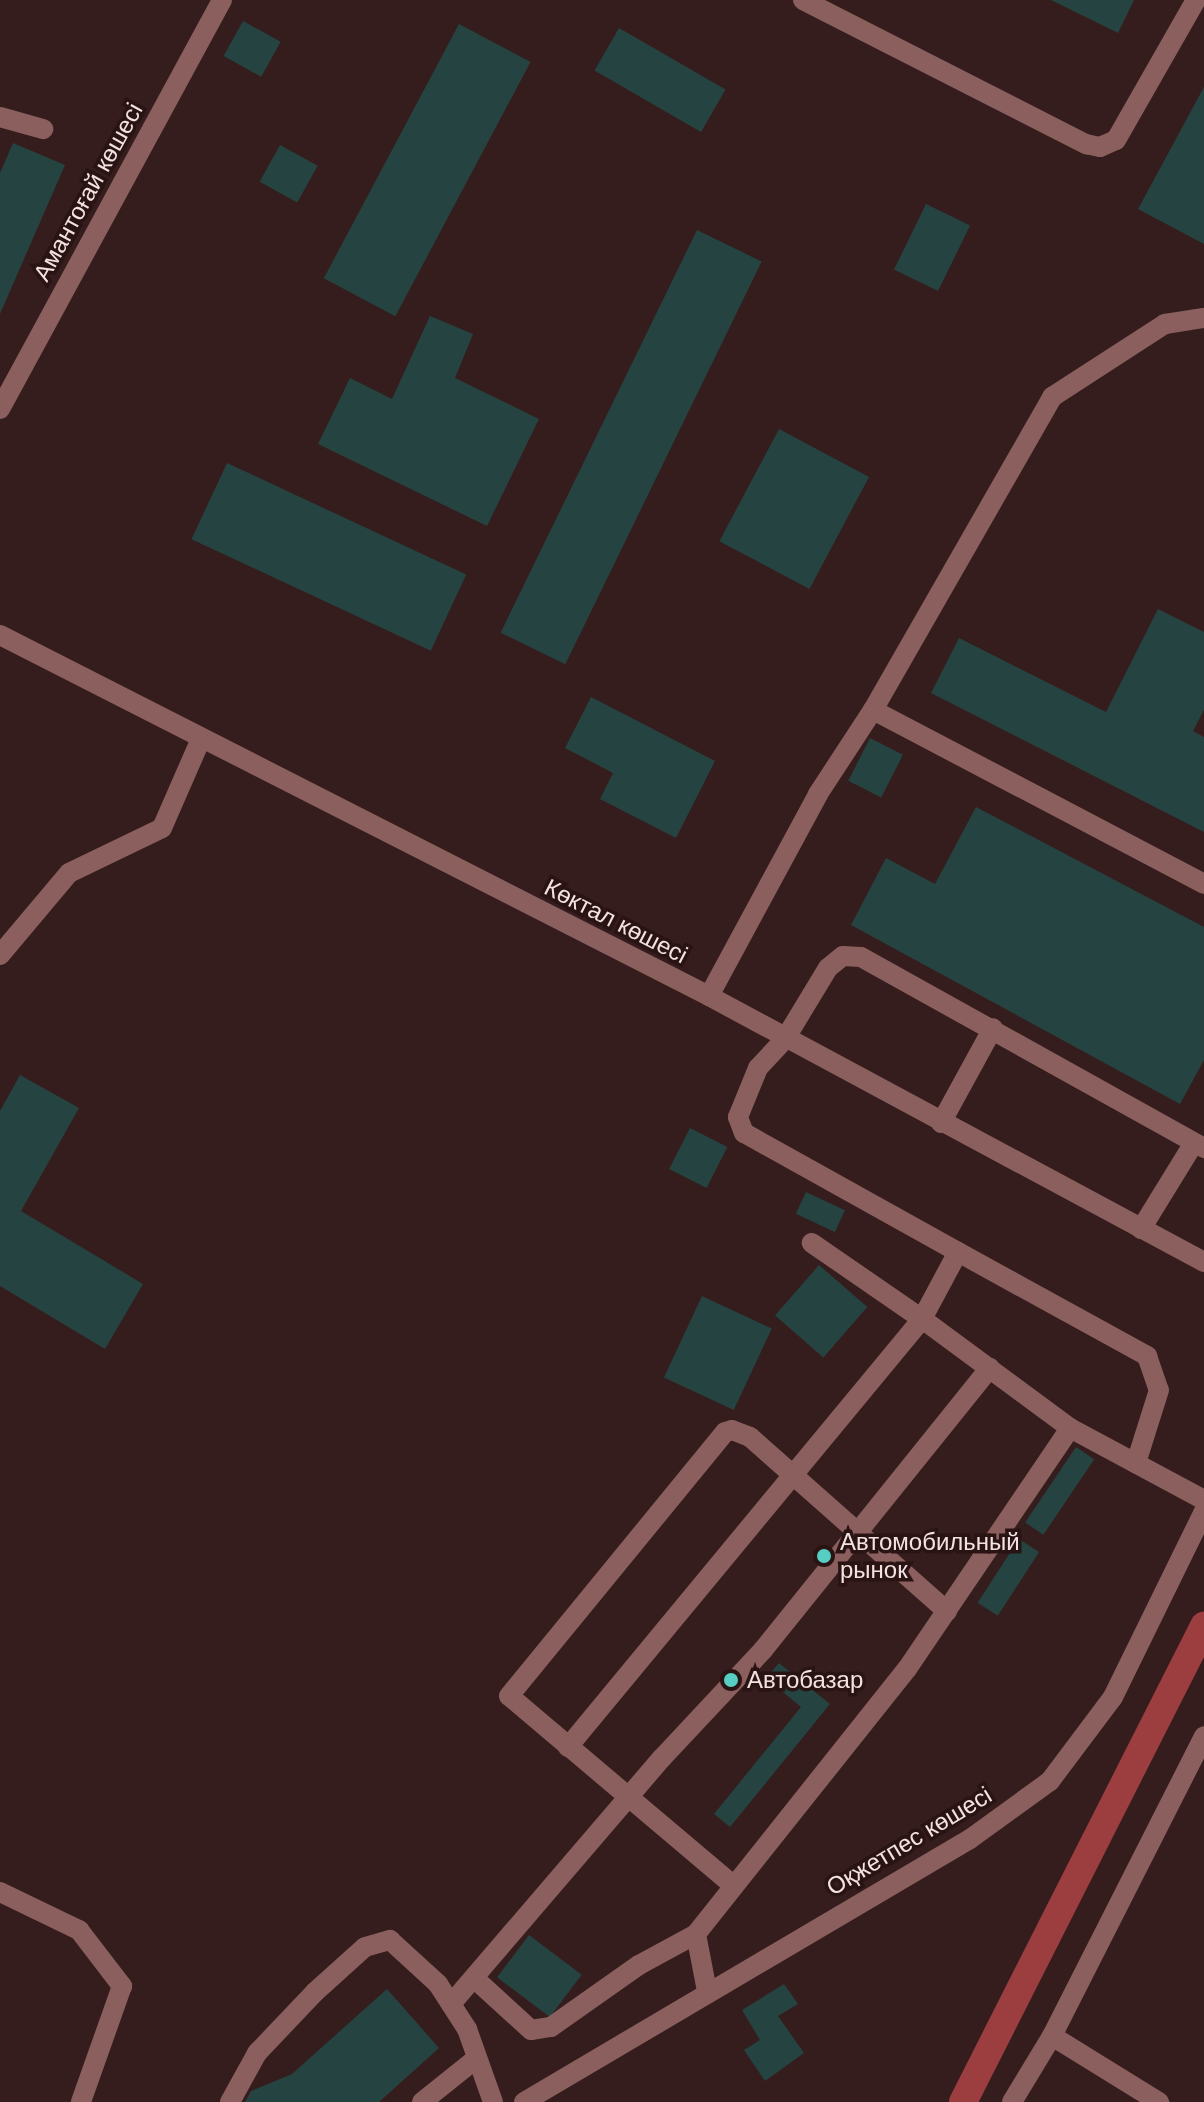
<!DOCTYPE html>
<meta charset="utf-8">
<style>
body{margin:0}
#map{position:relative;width:1204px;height:2102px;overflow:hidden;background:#341d1c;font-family:Helvetica,sans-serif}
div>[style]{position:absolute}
.canal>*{height:28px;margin:-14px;padding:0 14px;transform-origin:14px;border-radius:14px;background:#9c3d40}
.building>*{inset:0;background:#254441;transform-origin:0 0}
.minor>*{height:20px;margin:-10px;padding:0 10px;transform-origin:10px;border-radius:10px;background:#8a5f5d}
.dots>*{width:22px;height:22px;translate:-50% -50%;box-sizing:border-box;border:4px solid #2a1313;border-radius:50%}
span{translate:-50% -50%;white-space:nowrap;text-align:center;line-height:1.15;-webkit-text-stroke:7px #2a1313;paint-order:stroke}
.street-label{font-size:24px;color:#f2e2e1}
.poi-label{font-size:24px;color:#f2e2e1}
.left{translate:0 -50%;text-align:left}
</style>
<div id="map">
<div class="canal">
<i style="left:963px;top:2102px;width:534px;rotate:-63.15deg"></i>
</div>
<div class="building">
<i style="clip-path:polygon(1051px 0,1134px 0,1118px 33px)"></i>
<i style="left:243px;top:21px;width:43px;height:40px;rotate:29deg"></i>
<i style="left:459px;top:24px;width:81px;height:288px;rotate:28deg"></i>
<i style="left:619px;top:28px;width:123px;height:49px;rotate:30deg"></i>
<i style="clip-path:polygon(1204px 87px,1204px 244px,1138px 209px)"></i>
<i style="clip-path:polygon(13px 143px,65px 165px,0 314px,0 173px)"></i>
<i style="left:280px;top:145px;width:43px;height:42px;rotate:29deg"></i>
<i style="left:926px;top:204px;width:49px;height:73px;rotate:26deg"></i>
<i style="left:697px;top:230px;width:72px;height:448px;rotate:26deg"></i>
<i style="clip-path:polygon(430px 316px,473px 334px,455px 378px,539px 419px,487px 526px,318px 444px,350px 378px,392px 399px)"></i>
<i style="left:779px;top:429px;width:102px;height:127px;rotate:28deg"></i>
<i style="left:227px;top:463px;width:264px;height:84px;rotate:25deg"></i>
<i style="clip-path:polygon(1158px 609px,1204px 632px,1204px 710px,1193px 731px,1204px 737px,1204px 832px,931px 693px,959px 638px,1106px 712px)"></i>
<i style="clip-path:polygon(591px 697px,715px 761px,676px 838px,600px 799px,613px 773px,565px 748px)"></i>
<i style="left:870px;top:738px;width:37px;height:48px;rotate:27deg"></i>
<i style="clip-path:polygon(976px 807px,1204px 927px,1204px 1060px,1180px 1104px,851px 925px,886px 858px,935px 884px)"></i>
<i style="clip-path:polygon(20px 1075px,79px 1108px,21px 1211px,143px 1284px,105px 1349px,0 1286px,0 1111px)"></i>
<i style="left:690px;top:1128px;width:42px;height:46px;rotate:27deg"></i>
<i style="left:806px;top:1192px;width:43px;height:24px;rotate:25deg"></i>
<i style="left:819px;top:1265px;width:64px;height:67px;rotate:41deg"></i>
<i style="left:702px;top:1296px;width:77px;height:90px;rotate:25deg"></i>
<i style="left:1076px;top:1447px;width:22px;height:91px;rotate:34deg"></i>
<i style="left:1019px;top:1539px;width:24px;height:76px;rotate:33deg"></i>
<i style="clip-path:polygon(779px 1663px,830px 1704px,730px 1827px,714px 1814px,801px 1707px,766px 1678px)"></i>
<i style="left:529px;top:1935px;width:66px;height:53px;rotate:37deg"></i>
<i style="clip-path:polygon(784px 1984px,798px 2004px,778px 2016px,804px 2053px,765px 2081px,744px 2050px,760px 2040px,742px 2010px)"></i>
<i style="clip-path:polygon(387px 1989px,439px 2048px,379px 2102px,245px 2102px,251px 2091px,292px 2074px)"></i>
</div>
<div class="minor">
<i style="left:803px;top:0;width:318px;rotate:27deg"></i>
<i style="left:1086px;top:144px;width:14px;rotate:12deg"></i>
<i style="left:1100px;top:147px;width:17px;rotate:-24deg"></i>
<i style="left:1116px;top:140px;width:161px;rotate:-60.3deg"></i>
<i style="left:0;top:117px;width:45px;rotate:15.6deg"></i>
<i style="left:0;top:409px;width:465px;rotate:-61.5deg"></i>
<i style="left:0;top:635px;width:796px;rotate:26.98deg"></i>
<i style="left:709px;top:996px;width:562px;rotate:28.25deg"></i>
<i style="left:873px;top:710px;width:374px;rotate:27.7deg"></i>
<i style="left:0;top:955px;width:107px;rotate:-49.9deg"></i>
<i style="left:69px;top:873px;width:103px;rotate:-25.8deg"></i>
<i style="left:162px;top:828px;width:95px;rotate:-66.4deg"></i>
<i style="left:709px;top:996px;width:230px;rotate:-61.6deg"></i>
<i style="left:818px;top:794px;width:100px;rotate:-56.8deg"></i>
<i style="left:873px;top:710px;width:361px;rotate:-60.2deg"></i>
<i style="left:1052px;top:397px;width:135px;rotate:-32.9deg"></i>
<i style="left:1165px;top:324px;width:39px;rotate:-9deg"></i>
<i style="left:941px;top:1123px;width:108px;rotate:-61.3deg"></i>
<i style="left:1141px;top:1229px;width:101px;rotate:-58.4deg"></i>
<i style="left:958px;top:1252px;width:216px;rotate:28.8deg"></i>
<i style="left:1147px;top:1356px;width:36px;rotate:71deg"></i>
<i style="left:1159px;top:1390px;width:77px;rotate:107.5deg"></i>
<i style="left:1070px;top:1428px;width:152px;rotate:28.2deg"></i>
<i style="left:568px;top:1747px;width:555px;rotate:-50.41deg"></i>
<i style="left:922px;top:1319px;width:134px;rotate:-145.4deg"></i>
<i style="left:734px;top:1886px;width:294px;rotate:-139.8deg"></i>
<i style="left:509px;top:1696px;width:341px;rotate:-50.7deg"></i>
<i style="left:725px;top:1432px;width:7px;rotate:-16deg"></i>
<i style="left:732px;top:1430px;width:19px;rotate:21deg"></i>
<i style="left:750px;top:1437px;width:263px;rotate:41.5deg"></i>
<i style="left:0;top:1892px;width:88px;rotate:25.7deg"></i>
<i style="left:79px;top:1930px;width:71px;rotate:52.5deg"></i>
<i style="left:122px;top:1986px;width:123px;rotate:109.5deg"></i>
<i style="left:474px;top:1978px;width:77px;rotate:42.4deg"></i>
<i style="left:531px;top:2030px;width:20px;rotate:-9deg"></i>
<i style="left:551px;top:2027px;width:108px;rotate:-35.2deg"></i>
<i style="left:639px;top:1965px;width:65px;rotate:-28.5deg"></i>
<i style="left:707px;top:1991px;width:58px;rotate:-100.9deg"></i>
<i style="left:696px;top:1934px;width:339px;rotate:-51.5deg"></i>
<i style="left:907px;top:1669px;width:291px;rotate:-55.9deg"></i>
<i style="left:1070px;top:1428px;width:184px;rotate:-143.6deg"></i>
<i style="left:922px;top:1319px;width:76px;rotate:-61.8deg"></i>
<i style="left:958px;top:1252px;width:245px;rotate:-150.9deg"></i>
<i style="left:744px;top:1133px;width:17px;rotate:-111deg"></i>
<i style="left:738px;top:1117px;width:53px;rotate:-67.8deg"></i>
<i style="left:758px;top:1068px;width:40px;rotate:-47deg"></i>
<i style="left:785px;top:1039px;width:83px;rotate:-58.8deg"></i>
<i style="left:828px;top:968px;width:19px;rotate:-39deg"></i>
<i style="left:843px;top:956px;width:18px;rotate:3deg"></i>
<i style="left:861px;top:957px;width:393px;rotate:29.1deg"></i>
<i style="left:451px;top:2004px;width:324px;rotate:-49.4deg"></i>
<i style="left:662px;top:1758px;width:148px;rotate:-46.9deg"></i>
<i style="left:763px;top:1650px;width:362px;rotate:-51.2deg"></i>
<i style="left:1052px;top:2036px;width:126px;rotate:31.7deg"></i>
<i style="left:230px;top:2102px;width:56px;rotate:-61.1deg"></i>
<i style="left:257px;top:2053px;width:84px;rotate:-46.4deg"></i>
<i style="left:315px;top:1992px;width:67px;rotate:-42deg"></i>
<i style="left:365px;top:1947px;width:26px;rotate:-16deg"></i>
<i style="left:390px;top:1940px;width:65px;rotate:42.5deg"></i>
<i style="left:438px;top:1984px;width:54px;rotate:57.2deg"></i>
<i style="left:467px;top:2029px;width:77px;rotate:70.4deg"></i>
<i style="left:422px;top:2102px;width:70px;rotate:-38.7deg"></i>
<i style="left:524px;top:2102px;width:518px;rotate:-30.53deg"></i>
<i style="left:970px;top:1839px;width:99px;rotate:-35.9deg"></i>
<i style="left:1050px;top:1781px;width:105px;rotate:-53.1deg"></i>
<i style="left:1113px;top:1697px;width:207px;rotate:-63.9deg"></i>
<i style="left:1012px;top:2102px;width:77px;rotate:-58.8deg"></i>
<i style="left:1052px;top:2036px;width:336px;rotate:-63.1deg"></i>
</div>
<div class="dots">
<i style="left:824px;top:1556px;background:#56cec3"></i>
<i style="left:731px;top:1680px;background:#56cec3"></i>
</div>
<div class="street-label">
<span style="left:88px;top:192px;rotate:-61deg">Амантоғай көшесі</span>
<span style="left:616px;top:921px;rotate:27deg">Көктал көшесі</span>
<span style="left:909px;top:1841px;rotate:-31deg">Оқжетпес көшесі</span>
</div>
<div class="poi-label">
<span class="left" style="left:840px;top:1556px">Автомобильный<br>рынок</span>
<span class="left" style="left:747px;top:1680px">Автобазар</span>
</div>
</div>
